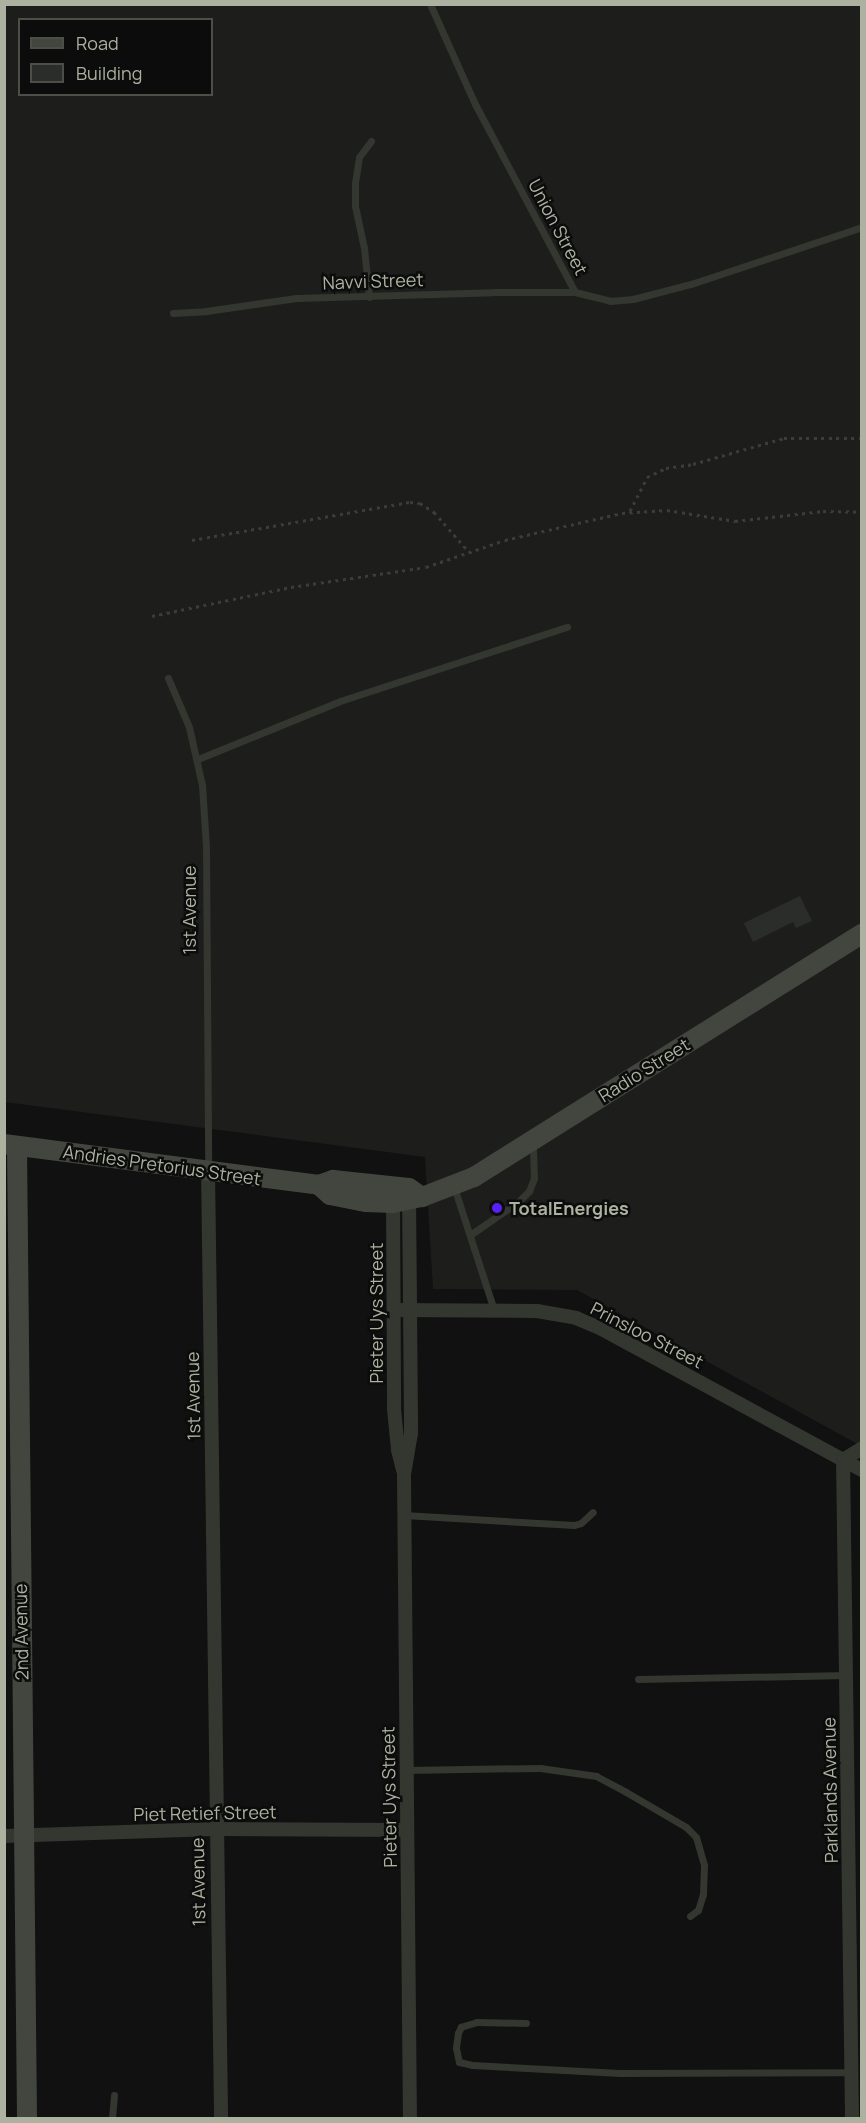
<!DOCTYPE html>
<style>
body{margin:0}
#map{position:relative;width:866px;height:2123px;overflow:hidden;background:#101110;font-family:Manrope,sans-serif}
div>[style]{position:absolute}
.built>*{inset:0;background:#1d1e1c}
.building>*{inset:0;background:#2b2d2a}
.path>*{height:3px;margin-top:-1.5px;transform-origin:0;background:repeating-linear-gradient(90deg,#3b3d36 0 3px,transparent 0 7.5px)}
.lane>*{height:7px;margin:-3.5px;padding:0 3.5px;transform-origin:3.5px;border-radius:3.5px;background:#343630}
.street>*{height:14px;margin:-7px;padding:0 7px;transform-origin:7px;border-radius:7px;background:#343630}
.secondary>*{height:20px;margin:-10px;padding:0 10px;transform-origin:10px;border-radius:10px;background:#43463e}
.dots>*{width:16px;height:16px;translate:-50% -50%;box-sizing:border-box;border:3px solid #0b0c0b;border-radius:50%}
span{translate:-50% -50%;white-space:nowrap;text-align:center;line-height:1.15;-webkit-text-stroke:5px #0b0c0b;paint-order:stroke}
.street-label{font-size:18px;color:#adb2a0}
.poi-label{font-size:18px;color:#adb2a0;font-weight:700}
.left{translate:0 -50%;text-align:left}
.frame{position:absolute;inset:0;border:6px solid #adb2a0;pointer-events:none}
.legend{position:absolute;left:18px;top:18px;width:195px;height:78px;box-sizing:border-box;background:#0b0c0b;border:2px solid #4c4e47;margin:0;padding:8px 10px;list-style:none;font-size:18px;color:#adb2a0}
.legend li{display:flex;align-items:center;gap:12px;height:30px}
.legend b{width:30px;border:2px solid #4c4e47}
</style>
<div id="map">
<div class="built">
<i style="clip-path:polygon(evenodd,5px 5px,861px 5px,861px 1446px,577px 1290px,433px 1289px,425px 1157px,5px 1102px,5px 5px,20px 20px,212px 20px,212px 94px,20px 94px,20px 20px)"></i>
</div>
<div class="building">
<i style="clip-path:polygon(800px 896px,812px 921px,796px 928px,793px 922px,753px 942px,744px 923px)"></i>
</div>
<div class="path">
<i style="left:630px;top:511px;width:38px;rotate:-63deg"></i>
<i style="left:647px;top:477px;width:21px;rotate:-25deg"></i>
<i style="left:666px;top:468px;width:27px;rotate:-8deg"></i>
<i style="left:693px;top:464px;width:95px;rotate:-15.9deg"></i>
<i style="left:784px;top:438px;width:78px"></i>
<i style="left:192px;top:540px;width:221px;rotate:-9.9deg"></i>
<i style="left:410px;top:502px;width:10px;rotate:6deg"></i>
<i style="left:420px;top:503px;width:17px;rotate:33deg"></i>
<i style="left:434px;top:512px;width:53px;rotate:48.8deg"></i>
<i style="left:152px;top:616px;width:142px;rotate:-11.8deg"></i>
<i style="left:291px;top:587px;width:136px;rotate:-8.4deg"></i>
<i style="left:426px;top:567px;width:83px;rotate:-18.9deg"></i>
<i style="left:505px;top:540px;width:120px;rotate:-13deg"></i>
<i style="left:622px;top:513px;width:45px;rotate:-3.8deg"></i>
<i style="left:667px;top:510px;width:69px;rotate:9.2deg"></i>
<i style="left:735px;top:521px;width:89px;rotate:-6.5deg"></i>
<i style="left:823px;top:511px;width:39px;rotate:1deg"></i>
</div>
<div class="lane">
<i style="left:430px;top:4px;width:110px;rotate:65.8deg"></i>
<i style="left:475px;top:104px;width:213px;rotate:62deg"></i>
<i style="left:369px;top:297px;width:49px;rotate:-95.8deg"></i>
<i style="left:364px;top:248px;width:43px;rotate:-102.1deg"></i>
<i style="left:355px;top:206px;width:23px;rotate:-90deg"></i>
<i style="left:355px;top:183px;width:26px;rotate:-81deg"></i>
<i style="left:359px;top:157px;width:20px;rotate:-53deg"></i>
<i style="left:173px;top:313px;width:33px;rotate:-3deg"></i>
<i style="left:206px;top:311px;width:91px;rotate:-8.2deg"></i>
<i style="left:296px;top:298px;width:197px;rotate:-1.7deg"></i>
<i style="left:493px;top:292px;width:82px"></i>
<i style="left:575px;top:292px;width:36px;rotate:14deg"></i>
<i style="left:610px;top:301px;width:23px;rotate:-5deg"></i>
<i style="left:633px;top:299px;width:60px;rotate:-14.5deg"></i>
<i style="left:691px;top:284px;width:180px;rotate:-18.4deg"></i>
<i style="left:168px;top:678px;width:53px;rotate:66.8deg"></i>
<i style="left:189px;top:727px;width:59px;rotate:77.4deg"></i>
<i style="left:202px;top:785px;width:62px;rotate:86.3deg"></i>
<i style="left:206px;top:847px;width:323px;rotate:89.6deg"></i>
<i style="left:198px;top:759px;width:153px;rotate:-22.2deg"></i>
<i style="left:340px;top:701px;width:239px;rotate:-18.1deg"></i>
<i style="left:454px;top:1187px;width:129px;rotate:72deg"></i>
<i style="left:470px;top:1235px;width:58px;rotate:-34.5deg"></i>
<i style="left:518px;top:1202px;width:16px;rotate:-45deg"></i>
<i style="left:529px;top:1191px;width:14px;rotate:-69deg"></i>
<i style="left:534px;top:1178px;width:35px;rotate:-92deg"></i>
<i style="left:404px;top:1515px;width:170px;rotate:3.4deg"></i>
<i style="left:574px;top:1525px;width:7px;rotate:-16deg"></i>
<i style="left:581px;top:1523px;width:16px;rotate:-43deg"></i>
<i style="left:638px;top:1679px;width:209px;rotate:-1.1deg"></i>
<i style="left:406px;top:1770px;width:134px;rotate:-0.9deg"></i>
<i style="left:540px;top:1768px;width:57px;rotate:8.1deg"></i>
<i style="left:596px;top:1776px;width:34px;rotate:28deg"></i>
<i style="left:626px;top:1792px;width:69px;rotate:30.3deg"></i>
<i style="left:686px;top:1827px;width:14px;rotate:45deg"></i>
<i style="left:696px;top:1837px;width:29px;rotate:74deg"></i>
<i style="left:704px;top:1865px;width:29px;rotate:92deg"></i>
<i style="left:703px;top:1894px;width:17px;rotate:107deg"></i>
<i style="left:698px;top:1910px;width:10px;rotate:143deg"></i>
<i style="left:526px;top:2023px;width:49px;rotate:-178.8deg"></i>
<i style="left:477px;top:2022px;width:17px;rotate:163deg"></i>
<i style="left:461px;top:2027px;width:7px;rotate:117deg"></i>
<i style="left:458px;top:2033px;width:15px;rotate:98deg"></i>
<i style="left:456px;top:2048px;width:14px;rotate:78deg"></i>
<i style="left:459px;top:2062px;width:13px;rotate:13deg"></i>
<i style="left:472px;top:2065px;width:148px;rotate:3.1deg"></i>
<i style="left:620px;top:2073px;width:232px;rotate:-0.2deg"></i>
<i style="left:112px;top:2118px;width:23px;rotate:-85deg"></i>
</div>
<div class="street">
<i style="left:208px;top:1170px;width:948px;rotate:89.21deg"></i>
<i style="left:409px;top:1191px;width:242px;rotate:89.5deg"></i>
<i style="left:411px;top:1433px;width:43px;rotate:99.5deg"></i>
<i style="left:404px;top:1475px;width:643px;rotate:89.47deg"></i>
<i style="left:393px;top:1196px;width:213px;rotate:89.7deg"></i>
<i style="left:394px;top:1409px;width:41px;rotate:84.4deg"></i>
<i style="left:398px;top:1450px;width:21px;rotate:76deg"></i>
<i style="left:394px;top:1310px;width:143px;rotate:0.4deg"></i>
<i style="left:537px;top:1311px;width:40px;rotate:10deg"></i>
<i style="left:576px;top:1318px;width:26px;rotate:23deg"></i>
<i style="left:600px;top:1328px;width:298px;rotate:28.5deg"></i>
<i style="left:4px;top:1836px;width:211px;rotate:-1.9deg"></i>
<i style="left:215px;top:1829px;width:192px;rotate:0.3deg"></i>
<i style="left:852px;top:2118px;width:658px;rotate:-90.78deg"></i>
<i style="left:843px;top:1460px;width:22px;rotate:-32deg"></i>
</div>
<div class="secondary">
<i style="left:4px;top:1144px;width:318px;rotate:7.4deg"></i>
<i style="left:319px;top:1185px;width:15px;rotate:-20deg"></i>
<i style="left:333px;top:1180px;width:76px;rotate:6deg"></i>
<i style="left:409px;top:1188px;width:16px;rotate:35deg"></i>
<i style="left:17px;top:1146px;width:972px;rotate:89.41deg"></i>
<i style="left:319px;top:1185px;width:15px;rotate:42deg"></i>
<i style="left:330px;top:1195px;width:37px;rotate:11deg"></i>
<i style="left:366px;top:1202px;width:27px;rotate:2deg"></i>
<i style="left:393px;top:1203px;width:30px;rotate:-12deg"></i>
<i style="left:422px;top:1197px;width:56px;rotate:-21deg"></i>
<i style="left:474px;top:1177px;width:458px;rotate:-32.1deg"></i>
</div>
<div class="dots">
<i style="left:497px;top:1208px;background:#5a21f7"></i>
</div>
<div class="street-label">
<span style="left:558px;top:227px;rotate:62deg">Union Street</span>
<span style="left:373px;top:281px;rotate:-2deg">Navvi Street</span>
<span style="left:189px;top:910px;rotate:-90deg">1st Avenue</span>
<span style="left:644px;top:1070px;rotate:-32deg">Radio Street</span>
<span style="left:162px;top:1165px;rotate:8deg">Andries Pretorius Street</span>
<span style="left:376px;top:1313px;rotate:-90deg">Pieter Uys Street</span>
<span style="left:647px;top:1335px;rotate:27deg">Prinsloo Street</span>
<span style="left:193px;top:1396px;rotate:-91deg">1st Avenue</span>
<span style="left:21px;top:1632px;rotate:-91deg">2nd Avenue</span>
<span style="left:830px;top:1790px;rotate:-91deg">Parklands Avenue</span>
<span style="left:389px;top:1797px;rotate:-91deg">Pieter Uys Street</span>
<span style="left:205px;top:1813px;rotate:-1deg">Piet Retief Street</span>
<span style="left:198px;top:1882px;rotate:-91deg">1st Avenue</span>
</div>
<div class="poi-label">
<span class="left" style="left:509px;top:1208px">TotalEnergies</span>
</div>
<div class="frame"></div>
<ul class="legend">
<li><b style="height:8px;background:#43463e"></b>Road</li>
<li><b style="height:16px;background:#2b2d2a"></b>Building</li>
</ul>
</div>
